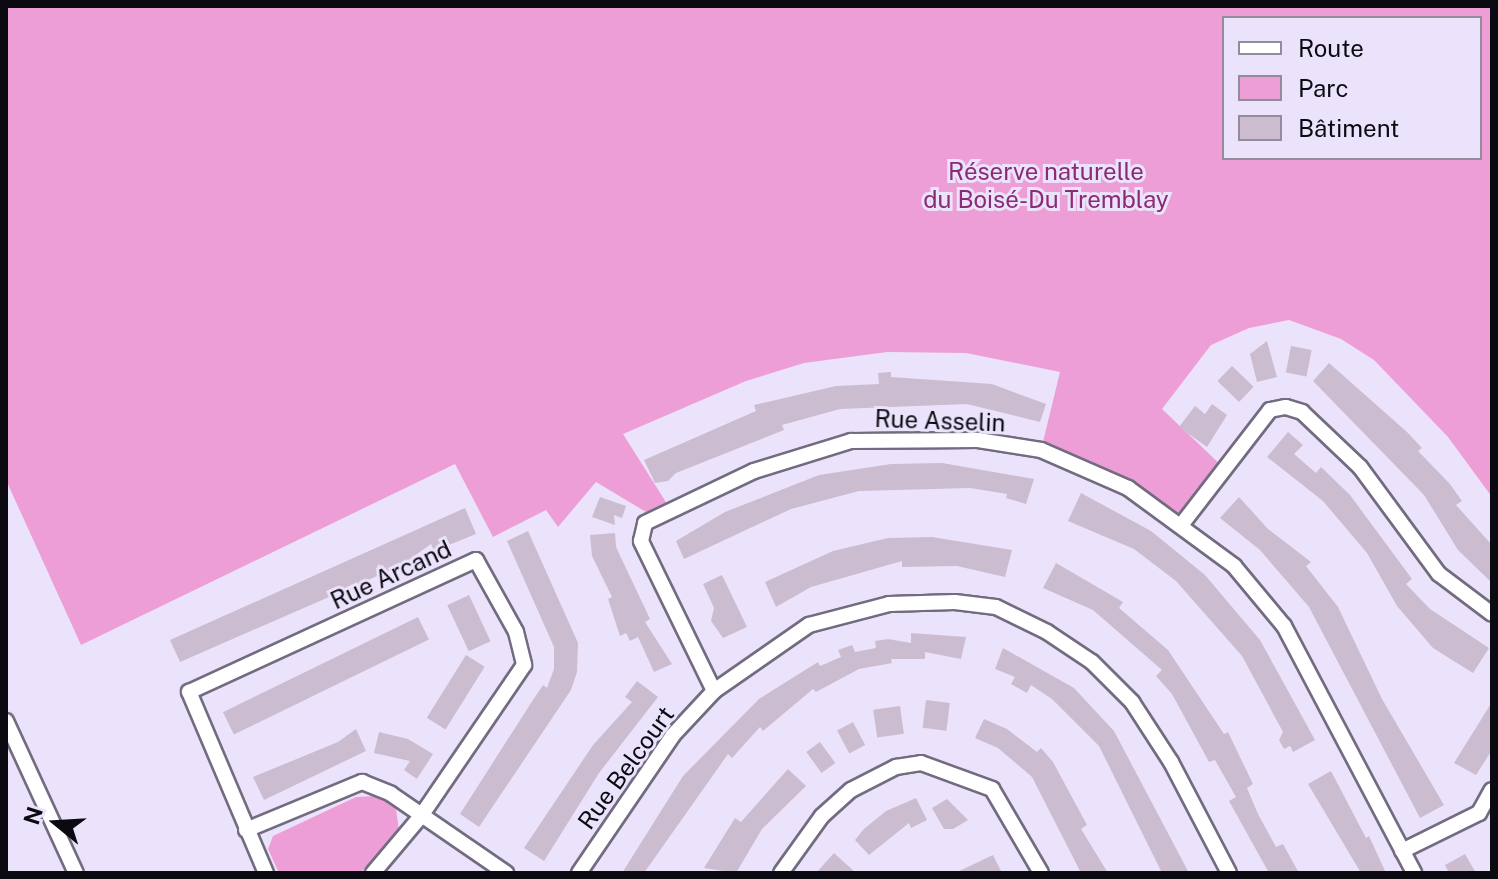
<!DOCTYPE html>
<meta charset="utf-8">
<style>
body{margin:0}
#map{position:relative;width:1498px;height:879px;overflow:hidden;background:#ebe3fb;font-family:"Public Sans",sans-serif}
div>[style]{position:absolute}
.green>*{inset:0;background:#ee9ed6}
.building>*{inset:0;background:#ccbcd0;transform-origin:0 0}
.roads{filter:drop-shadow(2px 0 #736c80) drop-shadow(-2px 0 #736c80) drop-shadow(0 2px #736c80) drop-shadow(0 -2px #736c80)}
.minor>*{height:14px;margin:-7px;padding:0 7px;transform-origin:7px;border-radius:7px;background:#fff}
span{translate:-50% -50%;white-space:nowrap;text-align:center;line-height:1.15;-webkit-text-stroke:6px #ebe3fb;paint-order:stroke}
.park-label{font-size:24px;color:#8a2b74}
.street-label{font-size:24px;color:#0c0a11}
.frame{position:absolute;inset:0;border:8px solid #0c0a11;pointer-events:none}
.legend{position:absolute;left:1222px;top:16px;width:260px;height:144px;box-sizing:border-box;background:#ebe3fb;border:2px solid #928c9d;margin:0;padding:10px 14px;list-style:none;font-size:24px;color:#0c0a11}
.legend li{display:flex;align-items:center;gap:16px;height:40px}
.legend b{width:40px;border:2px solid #928c9d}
.north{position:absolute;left:16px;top:783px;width:80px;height:80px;-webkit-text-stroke:6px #ebe3fb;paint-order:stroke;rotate:288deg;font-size:22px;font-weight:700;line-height:32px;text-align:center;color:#0c0a11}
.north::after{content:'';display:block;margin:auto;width:28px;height:36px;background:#0c0a11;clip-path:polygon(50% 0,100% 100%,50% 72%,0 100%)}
</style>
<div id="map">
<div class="green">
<i style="clip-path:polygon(evenodd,6px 6px,1492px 6px,1492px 497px,1448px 437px,1374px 360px,1341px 339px,1289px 320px,1249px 328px,1211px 345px,1162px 409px,1224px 468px,1182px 524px,1041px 450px,1060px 372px,966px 353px,887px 352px,804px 363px,746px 381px,623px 434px,669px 507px,651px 515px,596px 482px,558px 527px,546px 510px,493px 537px,455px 464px,81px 645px,6px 480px,6px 6px,1224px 18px,1480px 18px,1480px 158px,1224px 158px,1224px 18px)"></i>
<i style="clip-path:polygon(377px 796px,396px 809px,399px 830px,360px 873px,279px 873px,268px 849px,273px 836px,356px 797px)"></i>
</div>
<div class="building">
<i style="clip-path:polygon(1267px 341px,1277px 377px,1257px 382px,1250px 354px)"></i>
<i style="left:1291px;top:346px;width:21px;height:27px;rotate:11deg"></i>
<i style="clip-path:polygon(1329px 363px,1407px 432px,1422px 448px,1418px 451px,1450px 484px,1462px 501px,1456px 505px,1492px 545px,1492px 583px,1458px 550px,1424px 495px,1313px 381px)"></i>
<i style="left:1232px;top:366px;width:30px;height:21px;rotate:44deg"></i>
<i style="clip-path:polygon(891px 372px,891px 377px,992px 384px,1046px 404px,1040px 422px,967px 404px,840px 409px,782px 425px,784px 430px,676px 473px,668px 481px,655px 483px,644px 460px,756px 411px,754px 405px,836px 386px,879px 384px,878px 373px)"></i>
<i style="clip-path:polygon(1212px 404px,1227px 415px,1207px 447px,1179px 427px,1195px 406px,1205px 414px)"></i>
<i style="clip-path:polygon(1288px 432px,1303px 445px,1294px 454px,1316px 473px,1321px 467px,1350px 495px,1412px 579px,1406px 584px,1430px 609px,1489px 648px,1473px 673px,1433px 648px,1397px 606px,1367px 553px,1323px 501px,1267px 457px)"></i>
<i style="clip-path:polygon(942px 463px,1034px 479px,1026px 504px,1006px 498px,1007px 494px,970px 488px,859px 491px,791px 509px,684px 559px,676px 541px,725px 512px,819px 475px,891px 464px)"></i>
<i style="clip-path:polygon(1081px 493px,1151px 531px,1205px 575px,1260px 640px,1315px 740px,1293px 752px,1290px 746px,1284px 749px,1279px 740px,1283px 732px,1242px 656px,1176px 581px,1134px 549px,1068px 521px)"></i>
<i style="clip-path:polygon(600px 497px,626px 506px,622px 518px,614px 515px,615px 525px,592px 517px)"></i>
<i style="clip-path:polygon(1239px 497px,1268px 529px,1311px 562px,1306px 566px,1338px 607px,1382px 699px,1444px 805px,1420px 818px,1309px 607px,1260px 550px,1220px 518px)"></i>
<i style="clip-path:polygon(465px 508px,476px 534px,434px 551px,431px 544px,400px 566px,180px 662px,170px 640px)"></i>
<i style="clip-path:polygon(528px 531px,578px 643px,577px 672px,571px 690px,479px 827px,460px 814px,531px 703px,543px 685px,547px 688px,554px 669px,554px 647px,507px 541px)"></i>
<i style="clip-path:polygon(615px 533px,616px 547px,650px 619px,645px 622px,672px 664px,654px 672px,638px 637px,630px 641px,626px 633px,620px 636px,608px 599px,612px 597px,592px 556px,590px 535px)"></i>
<i style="clip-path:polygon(932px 537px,1012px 550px,1005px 577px,957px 566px,902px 567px,902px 561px,811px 587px,776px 607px,765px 582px,833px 551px,888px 538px)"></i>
<i style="clip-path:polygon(1056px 563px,1123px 602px,1119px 608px,1168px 650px,1224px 734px,1228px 732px,1253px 784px,1247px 788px,1258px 814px,1276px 847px,1283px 844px,1299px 873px,1269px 873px,1229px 801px,1236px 797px,1215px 760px,1209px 762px,1172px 694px,1156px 676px,1162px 670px,1093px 610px,1043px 588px)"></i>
<i style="clip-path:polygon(722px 575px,747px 627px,723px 638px,711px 621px,714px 608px,703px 584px)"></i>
<i style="left:469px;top:595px;width:51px;height:24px;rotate:65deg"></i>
<i style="left:418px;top:617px;width:25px;height:217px;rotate:64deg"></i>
<i style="clip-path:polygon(911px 633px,966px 637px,961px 659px,925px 652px,925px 659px,891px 659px,892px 663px,859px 669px,816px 692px,813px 689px,763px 731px,760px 727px,732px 758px,728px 754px,644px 873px,622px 873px,683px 776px,759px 699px,818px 662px,820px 666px,841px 657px,838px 650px,852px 645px,855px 652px,876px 648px,875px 641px,888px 639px,911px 643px)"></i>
<i style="clip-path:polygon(1003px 648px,1074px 688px,1114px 731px,1189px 873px,1162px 873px,1099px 746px,1052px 699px,1031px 685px,1027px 693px,1011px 684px,1015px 677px,995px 669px)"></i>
<i style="left:466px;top:655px;width:22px;height:74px;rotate:32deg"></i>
<i style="clip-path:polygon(637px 681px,658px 697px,599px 773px,544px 861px,524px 848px,593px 745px,632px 702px,625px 697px)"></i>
<i style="left:926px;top:700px;width:24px;height:28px;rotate:7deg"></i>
<i style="clip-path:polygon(1492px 702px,1492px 750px,1476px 775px,1454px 763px)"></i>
<i style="left:900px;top:706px;width:28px;height:27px;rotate:82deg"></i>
<i style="clip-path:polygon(984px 719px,1007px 729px,1037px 752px,1041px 748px,1053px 762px,1087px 825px,1081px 829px,1108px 873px,1081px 873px,1032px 777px,998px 748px,975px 738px)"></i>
<i style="left:853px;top:722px;width:26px;height:18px;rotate:62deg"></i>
<i style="clip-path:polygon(356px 729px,366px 751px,264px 800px,253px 777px,338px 742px)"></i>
<i style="clip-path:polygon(379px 732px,408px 739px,433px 754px,417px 779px,404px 770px,410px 761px,374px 753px)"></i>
<i style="left:820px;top:742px;width:26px;height:17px;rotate:54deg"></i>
<i style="clip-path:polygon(788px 769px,806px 786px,762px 829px,736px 873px,704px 868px,735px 818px,741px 822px)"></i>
<i style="clip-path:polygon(1331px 771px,1366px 838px,1369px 836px,1386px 873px,1361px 873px,1308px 784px)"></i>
<i style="clip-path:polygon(916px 798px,927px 820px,911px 828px,909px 823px,869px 855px,855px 840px,864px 829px,886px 811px)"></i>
<i style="clip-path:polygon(947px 799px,968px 820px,953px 829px,944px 829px,932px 808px)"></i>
<i style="clip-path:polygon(834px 853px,856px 873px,816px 873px)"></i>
<i style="clip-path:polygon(1465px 854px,1476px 873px,1449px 873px,1445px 865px)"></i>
<i style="clip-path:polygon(993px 855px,1002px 873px,955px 873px)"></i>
</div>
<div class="roads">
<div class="minor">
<i style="left:1182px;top:524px;width:144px;rotate:-52.3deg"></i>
<i style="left:1270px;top:410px;width:16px;rotate:-11deg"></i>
<i style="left:1286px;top:407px;width:17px;rotate:17deg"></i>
<i style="left:1302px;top:412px;width:80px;rotate:43.5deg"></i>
<i style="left:1360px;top:467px;width:133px;rotate:53.6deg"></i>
<i style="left:1439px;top:574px;width:66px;rotate:37deg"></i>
<i style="left:714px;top:691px;width:167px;rotate:-116deg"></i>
<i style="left:641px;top:541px;width:18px;rotate:-77deg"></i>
<i style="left:645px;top:523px;width:121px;rotate:-25.5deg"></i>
<i style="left:754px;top:471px;width:102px;rotate:-17.2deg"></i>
<i style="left:851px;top:441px;width:127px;rotate:-0.5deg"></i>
<i style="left:978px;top:440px;width:64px;rotate:9deg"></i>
<i style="left:1041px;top:450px;width:95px;rotate:23.6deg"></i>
<i style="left:1128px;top:488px;width:132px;rotate:36.3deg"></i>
<i style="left:1234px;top:566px;width:78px;rotate:50.2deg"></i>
<i style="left:1284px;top:626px;width:279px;rotate:62.2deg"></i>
<i style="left:6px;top:721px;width:167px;rotate:65.3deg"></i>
<i style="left:246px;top:830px;width:126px;rotate:-22.5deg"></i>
<i style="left:362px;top:782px;width:31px;rotate:22deg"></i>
<i style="left:391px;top:794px;width:140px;rotate:34.5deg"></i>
<i style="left:1402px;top:851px;width:86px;rotate:-26.3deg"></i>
<i style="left:1479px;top:813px;width:26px;rotate:-61deg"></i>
<i style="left:266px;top:873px;width:197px;rotate:-113deg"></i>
<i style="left:189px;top:692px;width:316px;rotate:-24.7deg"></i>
<i style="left:476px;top:560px;width:82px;rotate:60.9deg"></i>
<i style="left:516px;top:632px;width:34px;rotate:76deg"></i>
<i style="left:524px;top:665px;width:183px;rotate:124.3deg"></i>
<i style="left:421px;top:816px;width:75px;rotate:130.1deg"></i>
<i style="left:579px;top:873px;width:167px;rotate:-55.7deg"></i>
<i style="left:673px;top:735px;width:60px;rotate:-47deg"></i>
<i style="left:714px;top:691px;width:116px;rotate:-34.8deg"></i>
<i style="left:809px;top:625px;width:83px;rotate:-14.7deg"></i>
<i style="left:889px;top:604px;width:66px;rotate:-1.7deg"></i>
<i style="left:955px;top:602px;width:41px;rotate:7deg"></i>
<i style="left:996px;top:607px;width:57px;rotate:26.1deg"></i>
<i style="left:1047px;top:632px;width:54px;rotate:33.7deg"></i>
<i style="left:1092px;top:662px;width:57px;rotate:45deg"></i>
<i style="left:1132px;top:702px;width:72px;rotate:57deg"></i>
<i style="left:1171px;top:762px;width:125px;rotate:62.4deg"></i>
<i style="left:781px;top:873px;width:70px;rotate:-54.3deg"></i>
<i style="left:822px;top:816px;width:39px;rotate:-42deg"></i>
<i style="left:851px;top:790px;width:51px;rotate:-27.1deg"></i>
<i style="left:896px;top:767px;width:25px;rotate:-9deg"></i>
<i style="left:921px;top:763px;width:76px;rotate:20.1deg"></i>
<i style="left:992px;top:789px;width:97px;rotate:59.7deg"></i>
</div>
</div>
<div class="park-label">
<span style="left:1046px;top:186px">Réserve naturelle<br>du Boisé-Du Tremblay</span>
</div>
<div class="street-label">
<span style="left:940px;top:421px;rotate:2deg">Rue Asselin</span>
<span style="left:391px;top:575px;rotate:-25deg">Rue Arcand</span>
<span style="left:626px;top:768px;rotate:-54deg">Rue Belcourt</span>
</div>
<div class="frame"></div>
<ul class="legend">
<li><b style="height:10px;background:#fff"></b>Route</li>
<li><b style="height:22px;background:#ee9ed6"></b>Parc</li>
<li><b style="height:22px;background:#ccbcd0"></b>Bâtiment</li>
</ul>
<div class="north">N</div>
</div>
